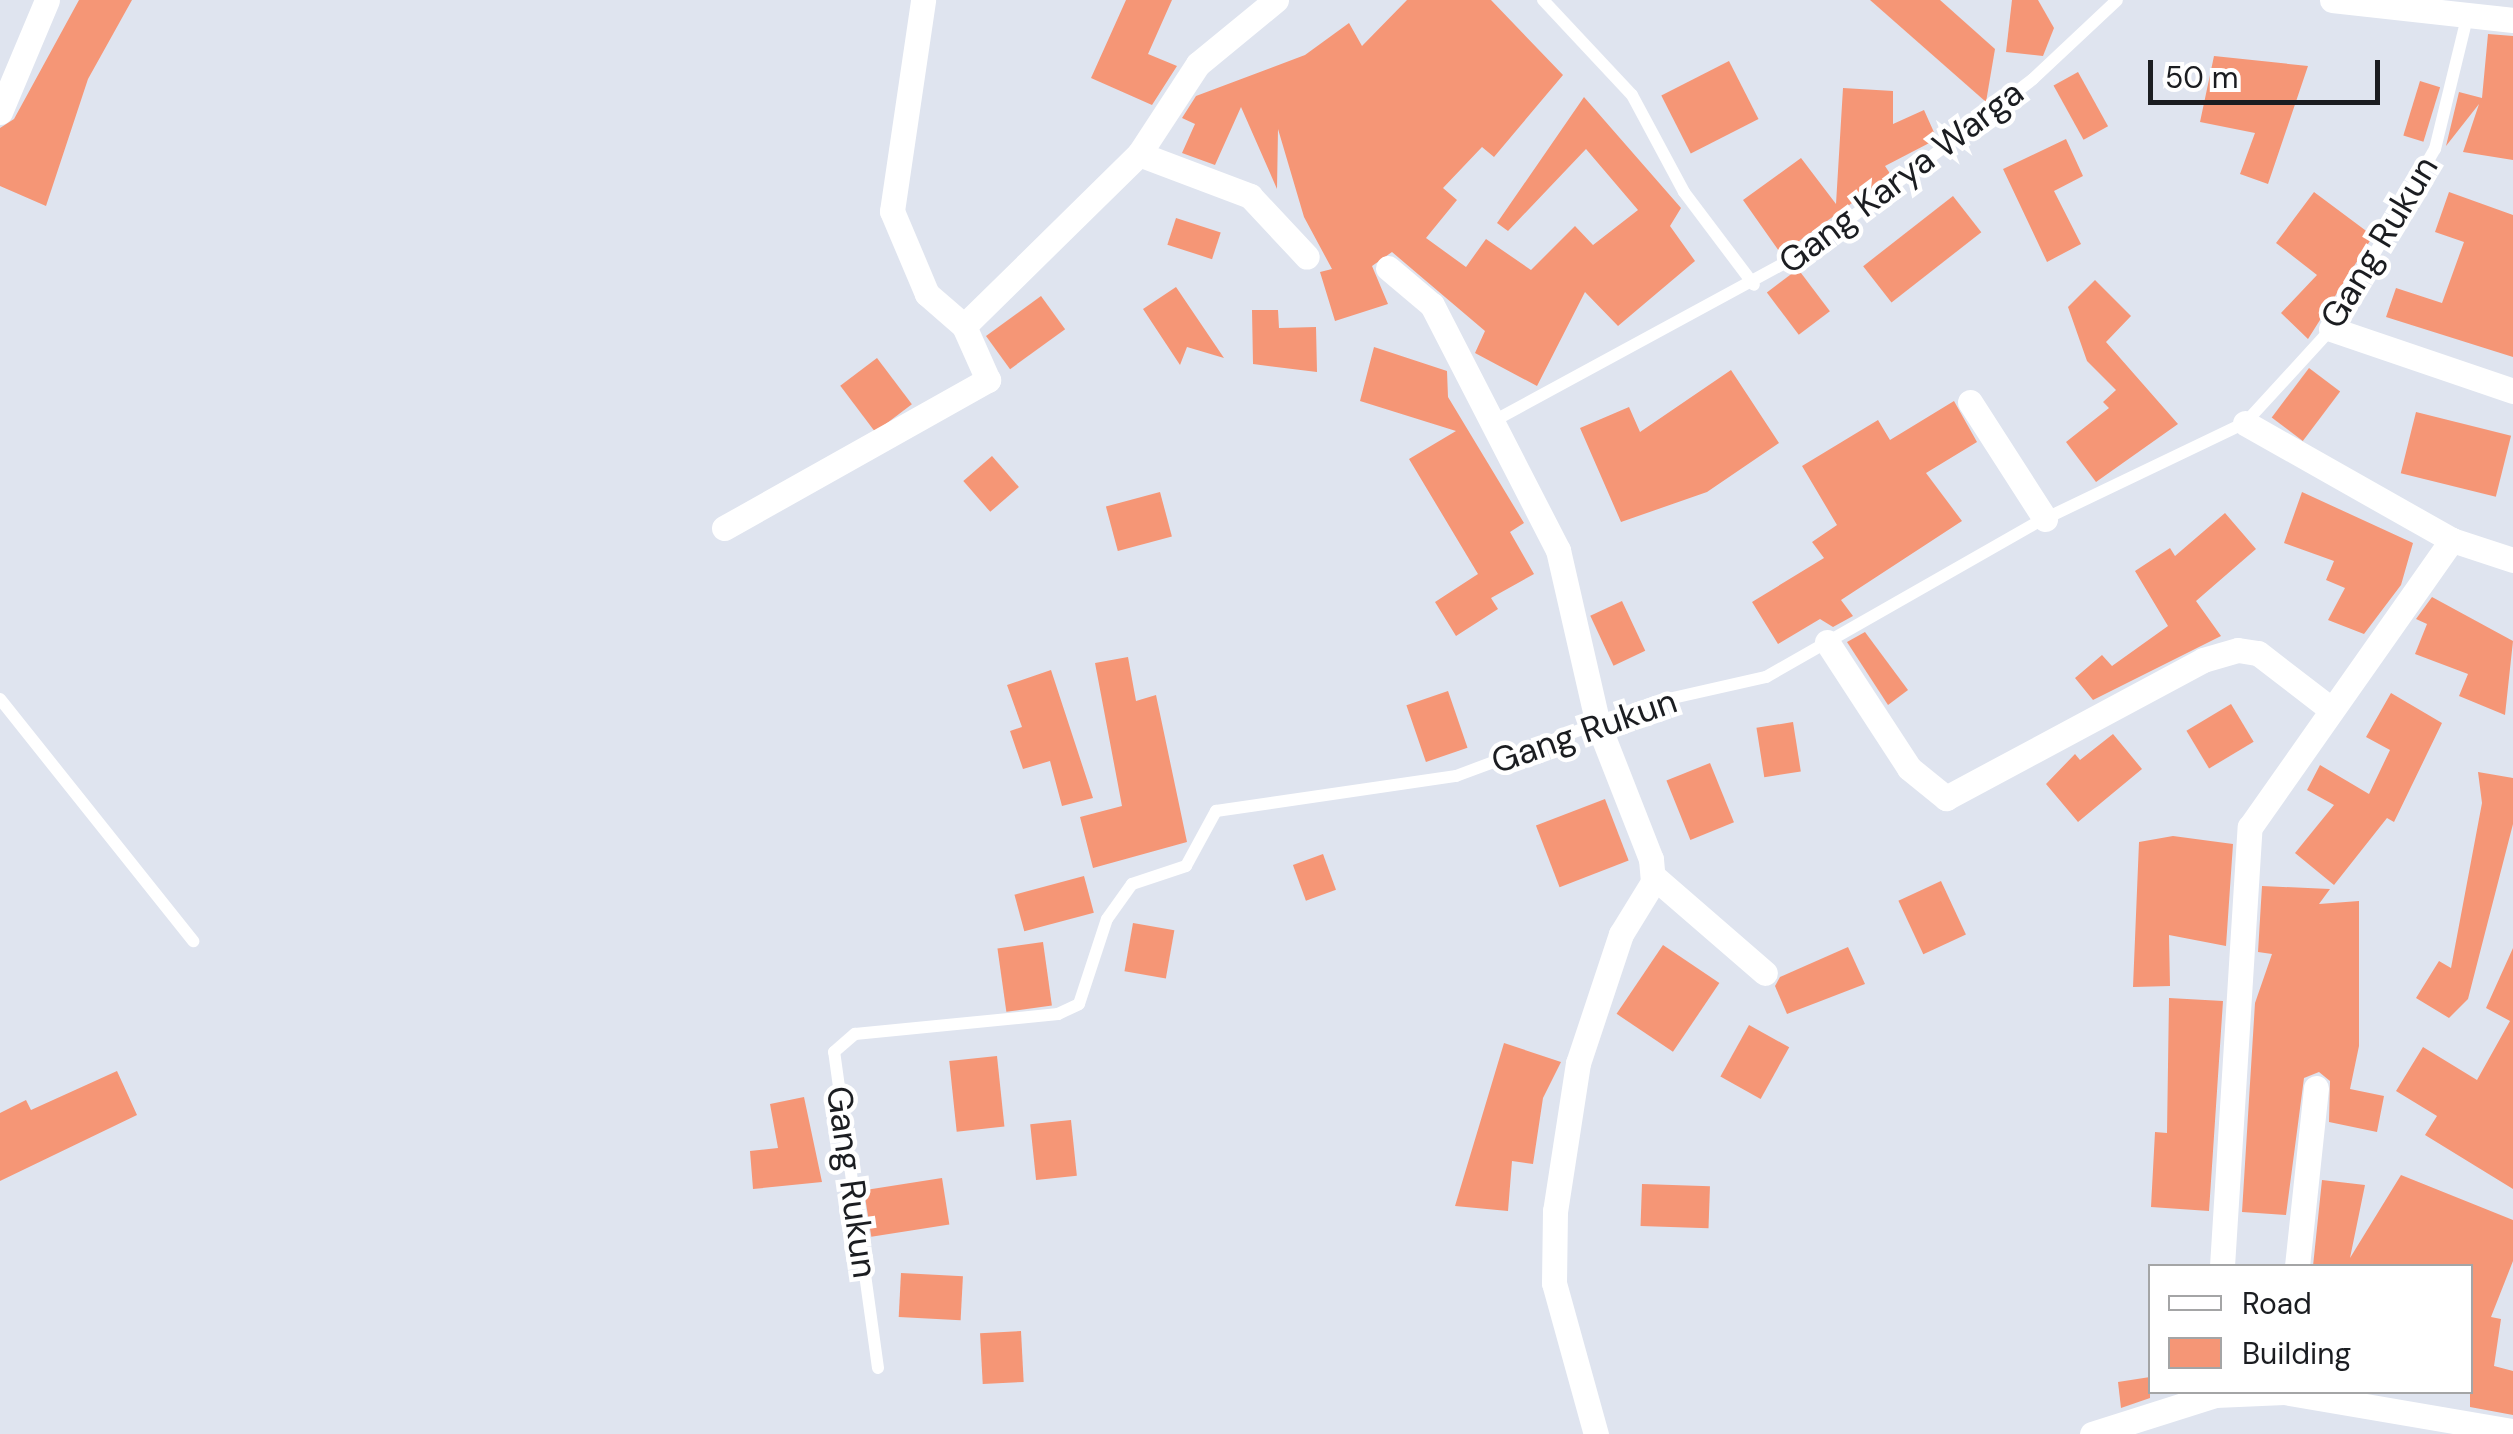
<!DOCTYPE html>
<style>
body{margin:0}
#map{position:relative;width:2513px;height:1434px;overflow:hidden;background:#dfe4ef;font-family:"DM Sans",sans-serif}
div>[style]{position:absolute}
.building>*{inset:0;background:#f59676;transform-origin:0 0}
.service>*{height:12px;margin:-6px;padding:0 6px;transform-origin:6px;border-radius:6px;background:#fff}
.minor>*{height:25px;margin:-12.5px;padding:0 12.5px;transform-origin:12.5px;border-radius:12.5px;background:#fff}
span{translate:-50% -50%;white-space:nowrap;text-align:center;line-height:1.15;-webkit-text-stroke:9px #fff;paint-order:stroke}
.street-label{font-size:35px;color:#1b1d21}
.legend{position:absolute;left:2148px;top:1264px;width:325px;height:130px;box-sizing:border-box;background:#fff;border:2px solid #a4a5a6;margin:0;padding:12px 18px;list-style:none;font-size:30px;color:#1b1d21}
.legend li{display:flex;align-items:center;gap:20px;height:50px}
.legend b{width:50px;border:2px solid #a4a5a6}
.scale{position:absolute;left:2148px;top:60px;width:232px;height:45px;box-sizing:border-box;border:5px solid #1b1d21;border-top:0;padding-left:12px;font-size:30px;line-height:35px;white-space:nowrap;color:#1b1d21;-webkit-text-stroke:8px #fff;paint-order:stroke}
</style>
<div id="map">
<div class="building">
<i style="clip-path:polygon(79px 0,132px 0,88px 79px,46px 206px,0 186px,0 128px,14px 119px)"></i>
<i style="clip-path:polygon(1126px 0,1172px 0,1148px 54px,1177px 66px,1152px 105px,1091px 78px)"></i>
<i style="clip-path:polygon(1407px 0,1491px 0,1563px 75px,1494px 157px,1482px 147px,1443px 188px,1457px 200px,1426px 238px,1466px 267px,1486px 239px,1531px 270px,1575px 226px,1593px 245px,1638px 210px,1586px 149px,1508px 231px,1497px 223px,1584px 97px,1681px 208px,1670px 226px,1695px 261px,1618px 326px,1585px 292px,1537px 386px,1475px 353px,1485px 331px,1392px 252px,1372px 266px,1388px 304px,1335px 321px,1320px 272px,1332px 269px,1304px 217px,1278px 129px,1277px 189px,1241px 107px,1215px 165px,1182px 153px,1195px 124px,1182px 118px,1196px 96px,1305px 55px,1349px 23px,1362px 46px)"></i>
<i style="clip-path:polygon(1870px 0,1940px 0,1995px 49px,1986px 102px)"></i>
<i style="clip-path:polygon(2012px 0,2038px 0,2054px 28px,2043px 56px,2006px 52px)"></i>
<i style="clip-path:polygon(2488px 34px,2513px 36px,2513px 160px,2463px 152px,2479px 104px,2446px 146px,2459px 92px,2482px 98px)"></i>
<i style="clip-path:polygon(2214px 56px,2308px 66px,2268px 184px,2240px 174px,2255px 133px,2200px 122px)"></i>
<i style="left:1729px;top:61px;width:65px;height:76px;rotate:63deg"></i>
<i style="left:2078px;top:72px;width:62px;height:28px;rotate:61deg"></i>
<i style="left:2420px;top:81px;width:21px;height:57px;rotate:17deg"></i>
<i style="clip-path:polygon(1843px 88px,1893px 91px,1893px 124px,1924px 110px,1937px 139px,1885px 166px,1891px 175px,1781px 254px,1743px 200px,1801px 158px,1836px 204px)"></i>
<i style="clip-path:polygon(2066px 139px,2083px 176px,2054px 191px,2081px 244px,2047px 262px,2003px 169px)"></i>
<i style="clip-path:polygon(2314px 192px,2373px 236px,2308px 339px,2281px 313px,2317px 275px,2276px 243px)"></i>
<i style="clip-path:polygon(2449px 192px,2513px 215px,2513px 357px,2386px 317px,2396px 288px,2442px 303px,2464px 242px,2435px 232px)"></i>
<i style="left:1953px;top:196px;width:46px;height:114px;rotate:52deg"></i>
<i style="left:1176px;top:218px;width:47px;height:28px;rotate:18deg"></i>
<i style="left:1798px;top:269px;width:53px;height:39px;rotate:53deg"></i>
<i style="clip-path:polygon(2095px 280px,2131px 316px,2106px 342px,2178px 424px,2096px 482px,2066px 442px,2109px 408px,2103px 402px,2116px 390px,2087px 361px,2068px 307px)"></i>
<i style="clip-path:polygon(1176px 287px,1224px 358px,1187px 347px,1180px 365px,1143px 309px)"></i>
<i style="left:1041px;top:296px;width:41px;height:68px;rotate:54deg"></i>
<i style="clip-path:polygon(1252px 310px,1278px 310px,1279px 328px,1316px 327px,1317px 372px,1253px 364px)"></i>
<i style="clip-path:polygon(1374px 347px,1447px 371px,1448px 397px,1524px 523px,1510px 532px,1534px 574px,1491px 598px,1498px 609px,1456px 636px,1435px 602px,1478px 574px,1409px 459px,1456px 431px,1360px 401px)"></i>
<i style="left:877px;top:358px;width:58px;height:46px;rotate:53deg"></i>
<i style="left:2309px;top:368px;width:39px;height:62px;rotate:37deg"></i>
<i style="clip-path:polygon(1731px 370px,1779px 443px,1707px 492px,1621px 522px,1580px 428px,1629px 407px,1640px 432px)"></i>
<i style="clip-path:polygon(1954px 401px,1977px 442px,1926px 473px,1962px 521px,1841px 600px,1853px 616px,1833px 627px,1820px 619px,1778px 644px,1752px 602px,1824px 558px,1812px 542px,1837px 525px,1802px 466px,1878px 420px,1890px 440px)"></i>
<i style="left:2416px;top:412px;width:98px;height:63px;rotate:14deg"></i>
<i style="left:992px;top:456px;width:41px;height:38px;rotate:49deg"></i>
<i style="left:1160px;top:492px;width:46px;height:56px;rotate:75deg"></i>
<i style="clip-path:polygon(2302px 492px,2413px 543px,2401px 585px,2364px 634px,2328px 620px,2345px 588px,2326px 580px,2334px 561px,2284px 543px)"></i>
<i style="clip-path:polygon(2225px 513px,2256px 549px,2196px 601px,2221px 636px,2093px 700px,2075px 678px,2102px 655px,2112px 666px,2168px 626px,2135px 571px,2170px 548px,2175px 556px)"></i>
<i style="clip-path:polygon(2432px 597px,2513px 641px,2505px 715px,2459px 696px,2468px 674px,2415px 654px,2427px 624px,2416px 619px)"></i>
<i style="left:1622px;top:601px;width:55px;height:35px;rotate:65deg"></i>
<i style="clip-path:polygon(1865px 632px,1908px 690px,1888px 705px,1847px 642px)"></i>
<i style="clip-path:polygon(1128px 657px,1136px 701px,1156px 695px,1187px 842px,1093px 868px,1080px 817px,1122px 806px,1095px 663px)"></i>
<i style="clip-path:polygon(1051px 670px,1093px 798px,1062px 806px,1050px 761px,1023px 769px,1010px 731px,1022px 727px,1007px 685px)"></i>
<i style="left:1448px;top:691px;width:60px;height:44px;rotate:71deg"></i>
<i style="clip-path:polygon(2391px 693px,2442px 723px,2394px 822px,2387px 818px,2334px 885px,2295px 853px,2334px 805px,2307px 790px,2320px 765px,2369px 794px,2390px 750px,2366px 737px)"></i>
<i style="left:2231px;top:704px;width:44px;height:52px;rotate:59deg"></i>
<i style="left:1793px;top:722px;width:50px;height:37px;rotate:81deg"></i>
<i style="clip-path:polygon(2113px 734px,2142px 769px,2078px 822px,2046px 784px,2075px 754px,2080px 760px)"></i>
<i style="left:1710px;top:763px;width:64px;height:47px;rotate:68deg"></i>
<i style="clip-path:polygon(2478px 772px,2513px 778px,2513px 824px,2468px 999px,2449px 1018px,2416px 998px,2439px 961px,2451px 968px,2482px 803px)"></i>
<i style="left:1605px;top:799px;width:66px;height:74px;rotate:69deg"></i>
<i style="clip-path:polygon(2173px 836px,2233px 844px,2226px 946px,2169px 935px,2170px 986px,2133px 987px,2139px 842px)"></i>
<i style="left:1323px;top:854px;width:38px;height:32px;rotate:70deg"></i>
<i style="left:1084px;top:876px;width:38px;height:72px;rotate:75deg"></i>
<i style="left:1941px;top:881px;width:59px;height:47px;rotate:65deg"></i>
<i style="clip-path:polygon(2262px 886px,2330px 889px,2319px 904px,2359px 901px,2359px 1046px,2350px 1089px,2384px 1096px,2377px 1132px,2329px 1122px,2330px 1081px,2319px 1072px,2304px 1078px,2286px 1215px,2242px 1212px,2255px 1003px,2272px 954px,2258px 952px)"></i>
<i style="left:1133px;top:923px;width:42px;height:49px;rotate:10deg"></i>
<i style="left:1043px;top:942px;width:64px;height:46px;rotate:82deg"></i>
<i style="left:1663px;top:945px;width:68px;height:83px;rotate:34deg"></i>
<i style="clip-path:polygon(1848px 947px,1865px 984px,1787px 1014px,1775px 986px,1780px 977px)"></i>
<i style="clip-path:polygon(2513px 948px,2513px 1189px,2425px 1135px,2437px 1116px,2396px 1091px,2423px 1047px,2477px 1080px,2510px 1021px,2486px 1008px)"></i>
<i style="clip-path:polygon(2169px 998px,2223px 1001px,2209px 1211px,2151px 1207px,2155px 1132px,2167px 1133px)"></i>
<i style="left:1749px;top:1025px;width:46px;height:59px;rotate:29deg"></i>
<i style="clip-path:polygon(1504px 1043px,1561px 1062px,1543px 1098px,1533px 1164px,1512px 1161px,1508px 1211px,1455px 1206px)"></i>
<i style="left:997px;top:1056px;width:71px;height:48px;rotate:84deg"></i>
<i style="clip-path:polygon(117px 1071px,137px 1115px,0 1181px,0 1113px,26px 1100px,31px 1110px)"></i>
<i style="clip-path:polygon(804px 1097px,822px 1182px,753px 1189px,750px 1151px,778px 1148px,770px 1104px)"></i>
<i style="left:1071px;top:1120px;width:56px;height:41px;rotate:84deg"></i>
<i style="clip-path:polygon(2401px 1175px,2513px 1220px,2513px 1261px,2491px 1317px,2501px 1319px,2494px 1366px,2513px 1371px,2513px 1415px,2470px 1407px,2470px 1266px,2313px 1266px,2322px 1180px,2365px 1185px,2350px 1258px)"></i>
<i style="left:942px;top:1178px;width:47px;height:79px;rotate:81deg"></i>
<i style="left:1642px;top:1184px;width:68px;height:42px;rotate:2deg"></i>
<i style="left:901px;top:1273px;width:62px;height:44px;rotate:3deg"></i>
<i style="left:1021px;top:1331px;width:51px;height:41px;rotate:87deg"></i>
<i style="clip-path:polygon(2150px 1377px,2150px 1398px,2121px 1408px,2118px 1382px)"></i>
</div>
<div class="service">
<i style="left:1543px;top:0;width:130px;rotate:46.9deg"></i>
<i style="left:1632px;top:95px;width:110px;rotate:61.8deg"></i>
<i style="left:1684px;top:192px;width:116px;rotate:53deg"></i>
<i style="left:1490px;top:423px;width:364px;rotate:-28.5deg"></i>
<i style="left:1810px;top:249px;width:280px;rotate:-37.3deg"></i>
<i style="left:2033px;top:79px;width:115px;rotate:-43.2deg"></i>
<i style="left:0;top:699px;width:310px;rotate:51.4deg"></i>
<i style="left:878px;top:1368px;width:319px;rotate:-97.9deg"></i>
<i style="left:834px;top:1052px;width:28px;rotate:-41deg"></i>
<i style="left:855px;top:1034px;width:204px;rotate:-5.6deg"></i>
<i style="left:1058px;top:1014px;width:23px;rotate:-25deg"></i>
<i style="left:1079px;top:1004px;width:89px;rotate:-71.8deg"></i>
<i style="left:1107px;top:919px;width:43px;rotate:-54.5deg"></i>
<i style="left:1132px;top:884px;width:57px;rotate:-18.4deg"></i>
<i style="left:1186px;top:866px;width:63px;rotate:-61.4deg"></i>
<i style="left:1216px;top:811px;width:243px;rotate:-8.3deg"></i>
<i style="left:1456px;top:776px;width:212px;rotate:-20.4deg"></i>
<i style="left:1655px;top:702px;width:114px;rotate:-12.7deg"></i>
<i style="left:1766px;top:677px;width:311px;rotate:-29.7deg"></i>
<i style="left:2036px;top:523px;width:232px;rotate:-25.6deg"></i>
<i style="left:2245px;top:423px;width:127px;rotate:-47.5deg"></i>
<i style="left:2331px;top:329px;width:208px;rotate:-60deg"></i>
<i style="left:2435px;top:149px;width:139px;rotate:-76.3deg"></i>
</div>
<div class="minor">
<i style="left:2332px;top:0;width:182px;rotate:6.3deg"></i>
<i style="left:0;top:112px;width:121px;rotate:-67.2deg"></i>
<i style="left:1139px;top:154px;width:119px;rotate:20.7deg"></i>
<i style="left:1250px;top:196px;width:83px;rotate:46.9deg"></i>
<i style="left:1388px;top:268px;width:57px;rotate:40.1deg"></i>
<i style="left:1432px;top:305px;width:276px;rotate:62.8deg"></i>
<i style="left:1558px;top:550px;width:179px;rotate:77.1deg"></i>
<i style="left:1598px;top:724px;width:145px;rotate:68.6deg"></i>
<i style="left:1651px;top:859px;width:23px;rotate:85deg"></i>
<i style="left:1653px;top:882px;width:61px;rotate:121.6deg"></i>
<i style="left:1621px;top:934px;width:136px;rotate:108.4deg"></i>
<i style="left:1578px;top:1063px;width:150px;rotate:98.8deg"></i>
<i style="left:1555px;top:1211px;width:72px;rotate:90.8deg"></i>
<i style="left:1554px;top:1283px;width:157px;rotate:74.5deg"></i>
<i style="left:964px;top:326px;width:245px;rotate:-44.5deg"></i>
<i style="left:1139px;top:154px;width:108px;rotate:-56.8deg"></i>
<i style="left:1198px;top:64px;width:101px;rotate:-39.4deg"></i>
<i style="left:2331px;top:329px;width:192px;rotate:18.8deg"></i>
<i style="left:1970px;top:402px;width:139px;rotate:57.3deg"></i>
<i style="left:2245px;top:423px;width:238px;rotate:29.5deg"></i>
<i style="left:2452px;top:540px;width:64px;rotate:18.2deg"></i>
<i style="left:724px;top:528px;width:303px;rotate:-29.3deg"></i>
<i style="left:988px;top:380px;width:59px;rotate:-114deg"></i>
<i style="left:964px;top:326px;width:49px;rotate:-139.1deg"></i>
<i style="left:927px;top:294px;width:90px;rotate:-112.9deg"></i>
<i style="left:892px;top:211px;width:213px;rotate:-81.6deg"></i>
<i style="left:1827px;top:642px;width:150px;rotate:56.9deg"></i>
<i style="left:1909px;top:768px;width:48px;rotate:39deg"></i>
<i style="left:1946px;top:798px;width:292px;rotate:-28.2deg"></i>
<i style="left:2203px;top:660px;width:36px;rotate:-16deg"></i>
<i style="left:2238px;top:650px;width:20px;rotate:9deg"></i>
<i style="left:2258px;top:653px;width:93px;rotate:37.6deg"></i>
<i style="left:1653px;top:876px;width:148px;rotate:40.9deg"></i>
<i style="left:2222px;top:1266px;width:440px;rotate:-86.4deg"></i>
<i style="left:2250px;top:827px;width:351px;rotate:-54.9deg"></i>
<i style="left:2297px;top:1266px;width:179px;rotate:-83.9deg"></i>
<i style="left:2215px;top:1395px;width:69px;rotate:-2.5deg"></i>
<i style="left:2284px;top:1392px;width:232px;rotate:9.7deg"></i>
<i style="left:2092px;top:1434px;width:129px;rotate:-17.6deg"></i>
</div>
<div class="street-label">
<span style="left:1901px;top:177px;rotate:-37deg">Gang Karya Warga</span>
<span style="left:2379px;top:242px;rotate:-59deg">Gang Rukun</span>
<span style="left:1584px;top:731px;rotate:-19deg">Gang Rukun</span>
<span style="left:852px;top:1182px;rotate:82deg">Gang Rukun</span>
</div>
<ul class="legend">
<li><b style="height:12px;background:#fff"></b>Road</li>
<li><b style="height:28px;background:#f59676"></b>Building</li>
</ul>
<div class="scale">50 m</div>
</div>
